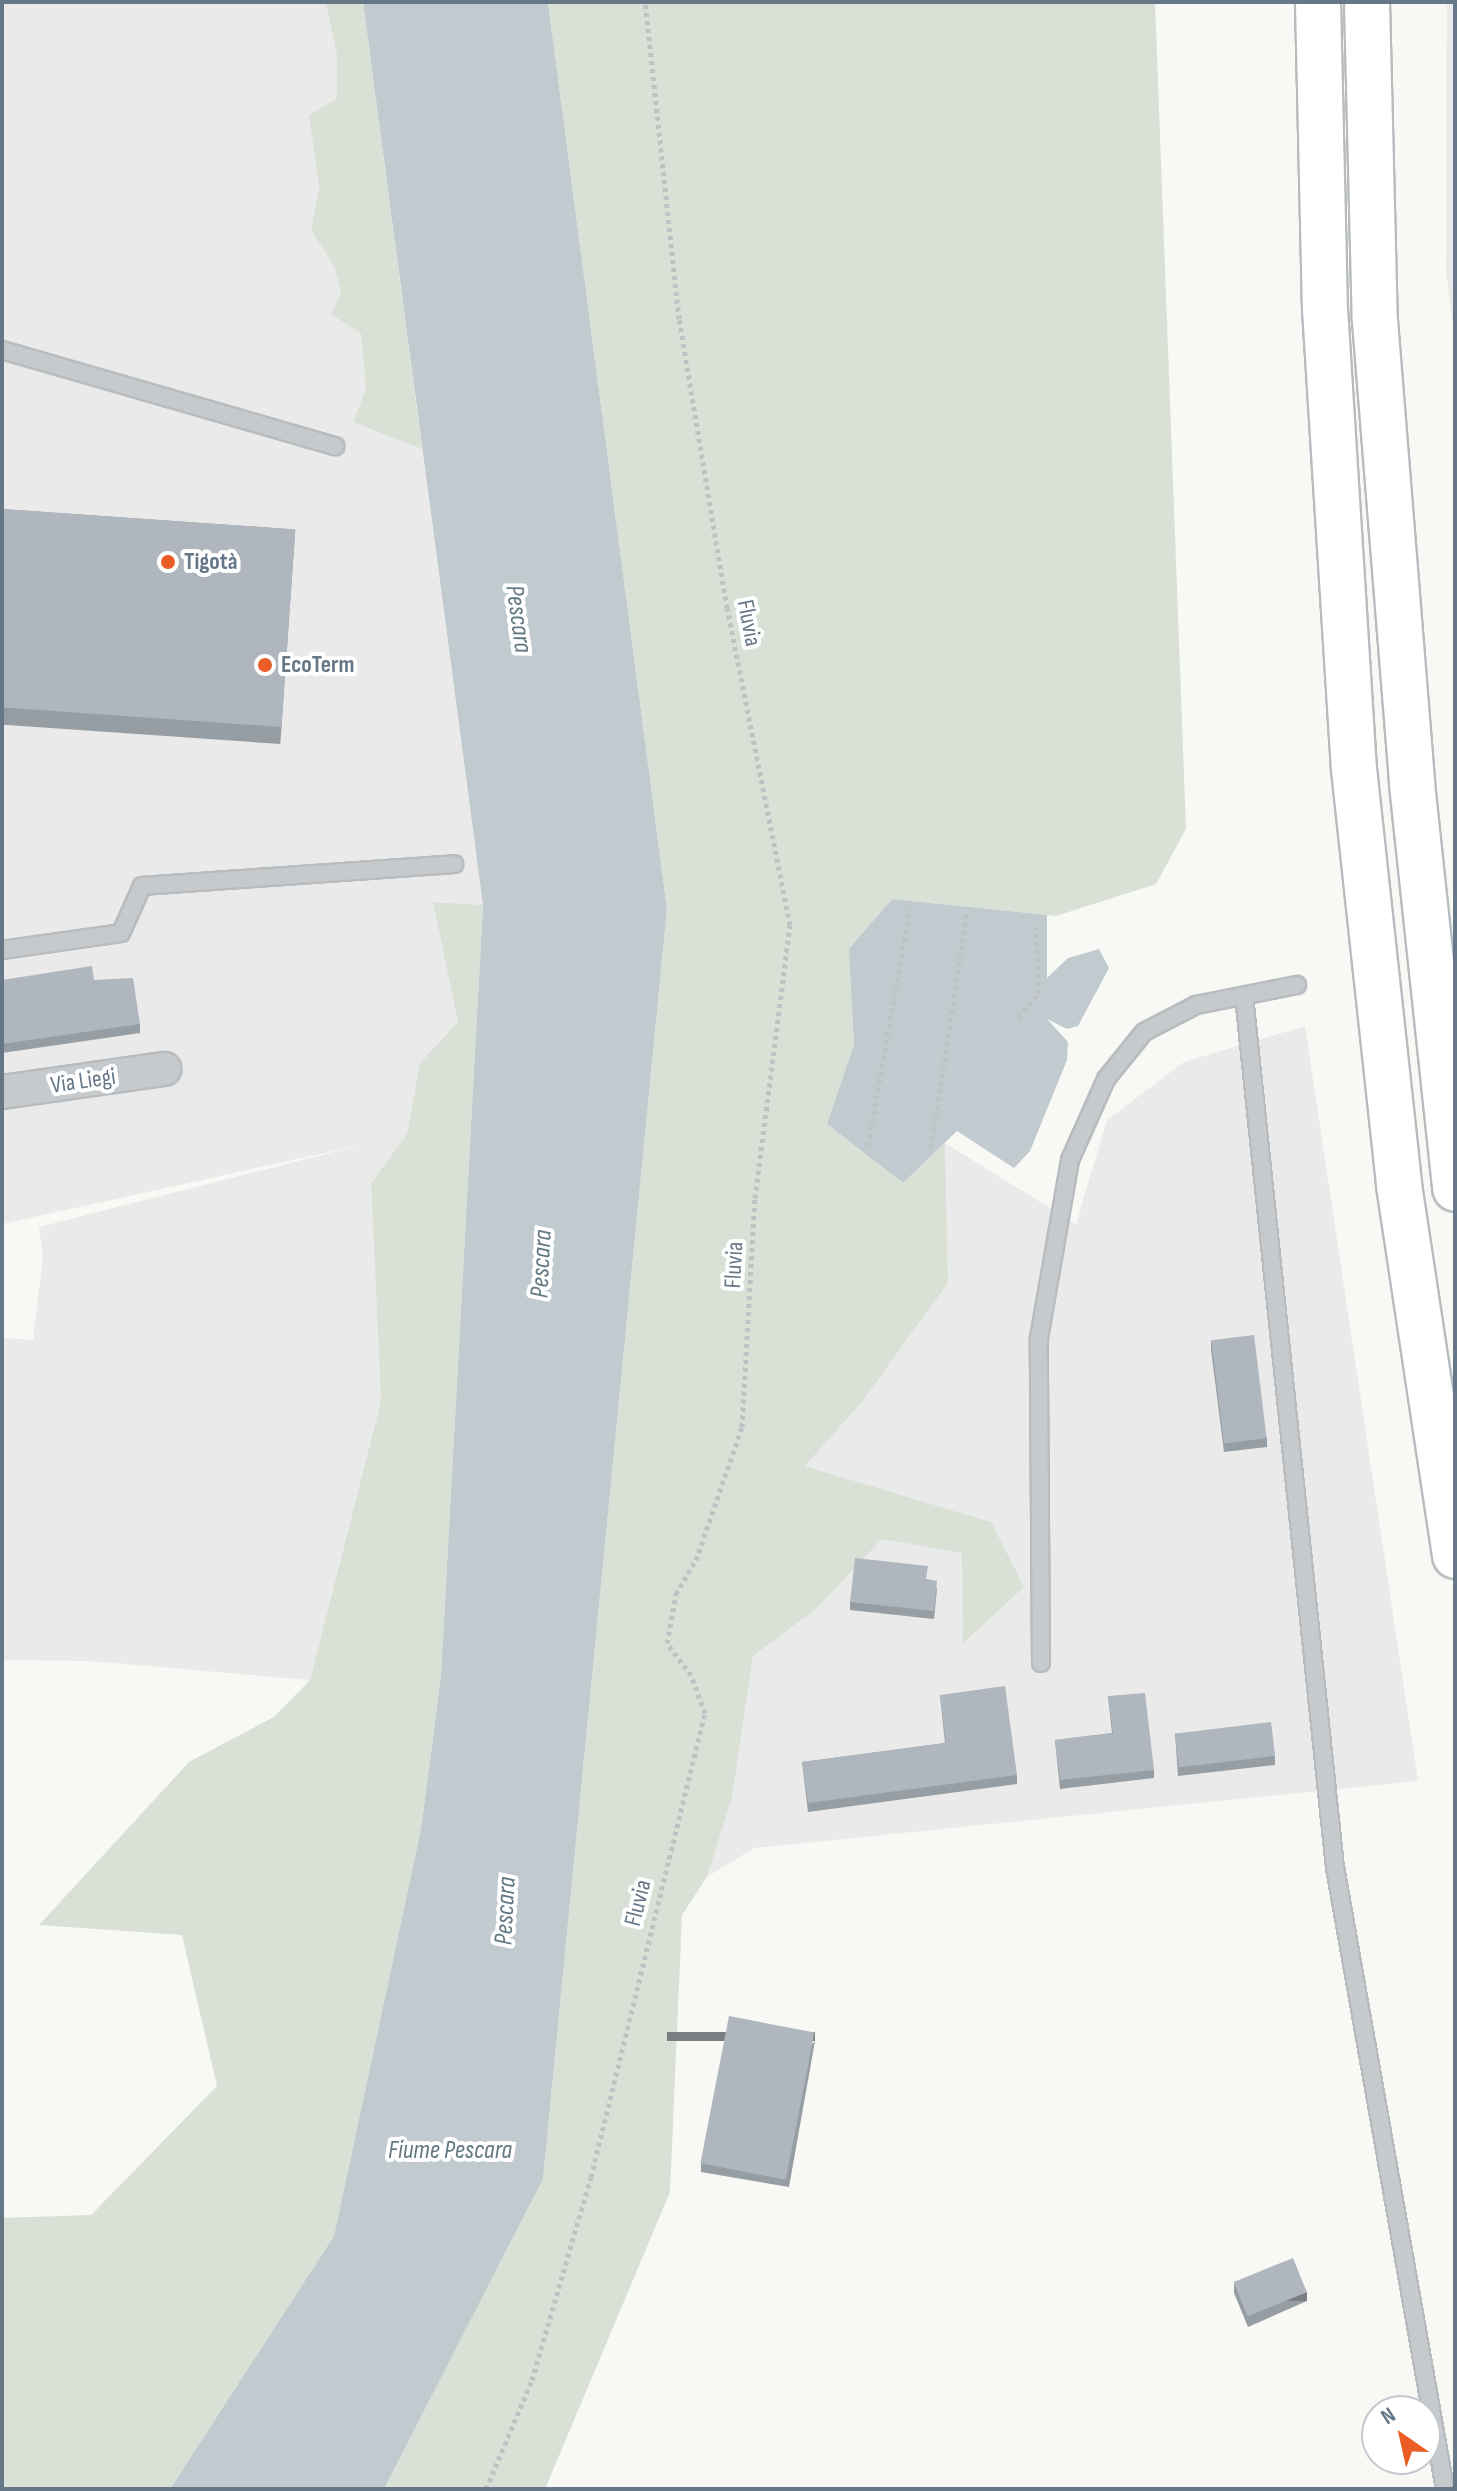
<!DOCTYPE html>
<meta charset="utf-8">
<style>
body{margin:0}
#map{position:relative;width:1457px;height:2491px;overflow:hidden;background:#f8f8f5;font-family:"Sofia Sans Condensed",sans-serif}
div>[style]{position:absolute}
.built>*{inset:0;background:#e9eae9}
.green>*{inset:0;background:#d9e0d6}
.water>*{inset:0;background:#c0cacf}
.path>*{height:5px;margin-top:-2.5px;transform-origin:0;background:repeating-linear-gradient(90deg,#bfc2c4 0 4px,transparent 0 8px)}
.roads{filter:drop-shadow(2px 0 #b8bcbf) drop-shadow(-2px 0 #b8bcbf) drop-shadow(0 2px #b8bcbf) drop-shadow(0 -2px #b8bcbf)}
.lane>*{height:16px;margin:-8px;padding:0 8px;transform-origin:8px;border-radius:8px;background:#c6cacd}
.street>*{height:32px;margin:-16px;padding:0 16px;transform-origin:16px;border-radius:16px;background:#c6cacd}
.highway>*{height:44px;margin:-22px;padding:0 22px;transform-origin:22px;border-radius:22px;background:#fff}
.wall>*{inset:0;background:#969da3;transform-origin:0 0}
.shaded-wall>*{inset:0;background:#7a7f84;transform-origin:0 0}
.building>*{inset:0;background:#afb6bd;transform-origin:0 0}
.dots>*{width:22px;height:22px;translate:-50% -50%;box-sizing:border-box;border:4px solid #fff;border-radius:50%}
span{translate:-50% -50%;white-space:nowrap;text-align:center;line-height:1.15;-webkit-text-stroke:8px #fff;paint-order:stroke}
.poi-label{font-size:24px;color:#678;font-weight:700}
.left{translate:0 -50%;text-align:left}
.street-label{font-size:24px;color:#678}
.water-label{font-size:26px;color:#627883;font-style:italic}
.frame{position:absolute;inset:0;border:4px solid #678;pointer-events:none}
.north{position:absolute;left:1361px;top:2395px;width:80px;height:80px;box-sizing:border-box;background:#fff;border:2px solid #c2c9cf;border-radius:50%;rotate:326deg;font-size:22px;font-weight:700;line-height:32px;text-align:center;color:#678}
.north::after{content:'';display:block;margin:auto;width:28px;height:36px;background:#ea5d24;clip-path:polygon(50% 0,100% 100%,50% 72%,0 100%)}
</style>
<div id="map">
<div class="built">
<i style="clip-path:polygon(2px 2px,326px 2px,337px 56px,337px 98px,309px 115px,319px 188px,311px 230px,334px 266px,341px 292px,331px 314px,361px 334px,366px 390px,353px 422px,422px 449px,483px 905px,434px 902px,458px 1022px,420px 1063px,407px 1134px,371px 1183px,381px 1401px,310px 1680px,89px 1661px,2px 1660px,2px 1338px,33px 1340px,43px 1257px,39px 1227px,365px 1144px,2px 1224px)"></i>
<i style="clip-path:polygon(1447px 2px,1455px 2px,1455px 344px,1446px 270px)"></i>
<i style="clip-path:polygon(1305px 1026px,1418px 1781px,754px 1848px,707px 1877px,732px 1798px,753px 1656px,817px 1608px,882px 1539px,962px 1553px,991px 1522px,805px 1466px,861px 1403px,948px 1283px,945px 1143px,1076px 1224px,1107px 1120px,1184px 1062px)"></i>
</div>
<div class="green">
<i style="clip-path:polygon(326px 2px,363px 2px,422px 449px,353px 422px,366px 389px,361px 334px,331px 314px,341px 292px,334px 266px,311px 230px,319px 188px,309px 115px,337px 98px,337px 56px)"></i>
<i style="clip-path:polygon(548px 2px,1155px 2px,1186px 829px,1156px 884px,1056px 916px,892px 899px,850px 949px,854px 1044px,827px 1124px,903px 1183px,945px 1143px,948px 1283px,861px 1403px,805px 1466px,991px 1522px,1024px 1587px,963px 1643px,962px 1553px,882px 1539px,817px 1608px,753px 1656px,732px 1798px,707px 1877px,682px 1915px,670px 2192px,545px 2489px,384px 2489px,543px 2179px,667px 909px)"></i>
<i style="clip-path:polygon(433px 902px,483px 905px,441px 1676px,421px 1829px,334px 2236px,170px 2489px,2px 2489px,2px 2218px,91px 2215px,217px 2086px,182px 1935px,39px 1925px,189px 1762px,274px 1717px,310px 1680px,381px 1401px,371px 1183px,407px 1134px,420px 1063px,458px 1022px)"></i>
</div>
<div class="water">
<i style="clip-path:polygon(363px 2px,548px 2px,667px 909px,543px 2179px,384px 2489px,170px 2489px,334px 2236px,421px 1829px,441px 1676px,483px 905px)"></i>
<i style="clip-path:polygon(892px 899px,1047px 915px,1047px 978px,1068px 958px,1099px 949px,1109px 968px,1078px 1026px,1067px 1029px,1047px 1019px,1068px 1042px,1067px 1060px,1030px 1151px,1014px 1168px,957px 1131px,903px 1183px,827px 1124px,854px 1044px,849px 949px)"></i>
</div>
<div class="path">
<i style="left:1018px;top:1017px;width:32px;rotate:-49deg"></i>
<i style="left:1039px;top:993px;width:66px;rotate:-92.6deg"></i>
<i style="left:868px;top:1146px;width:242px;rotate:-80deg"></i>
<i style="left:931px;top:1148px;width:238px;rotate:-81.3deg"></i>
<i style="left:486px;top:2489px;width:118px;rotate:-67.1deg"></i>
<i style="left:532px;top:2380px;width:211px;rotate:-73.8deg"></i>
<i style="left:591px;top:2177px;width:478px;rotate:-76.2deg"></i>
<i style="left:705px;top:1713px;width:40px;rotate:-110.2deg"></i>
<i style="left:691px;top:1675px;width:40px;rotate:-127deg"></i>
<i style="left:667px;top:1643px;width:50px;rotate:-79.6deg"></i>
<i style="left:676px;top:1594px;width:39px;rotate:-60deg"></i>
<i style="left:696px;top:1560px;width:141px;rotate:-70.9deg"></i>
<i style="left:742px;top:1427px;width:229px;rotate:-86.8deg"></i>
<i style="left:755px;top:1198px;width:275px;rotate:-82.7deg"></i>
<i style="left:790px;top:925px;width:323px;rotate:-101.2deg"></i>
<i style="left:727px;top:608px;width:293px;rotate:-99.4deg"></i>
<i style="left:679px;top:319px;width:319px;rotate:-96.1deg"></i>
</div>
<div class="roads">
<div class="lane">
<i style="left:2px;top:350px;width:347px;rotate:16.1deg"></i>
<i style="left:2px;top:950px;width:120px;rotate:-8.1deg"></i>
<i style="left:121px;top:933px;width:51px;rotate:-65.9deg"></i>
<i style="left:142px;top:886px;width:313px;rotate:-4deg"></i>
<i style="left:1244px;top:996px;width:876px;rotate:84.04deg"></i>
<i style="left:1335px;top:1867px;width:632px;rotate:79.97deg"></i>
<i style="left:1041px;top:1663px;width:325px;rotate:-90.4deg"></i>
<i style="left:1039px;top:1338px;width:181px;rotate:-80.1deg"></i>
<i style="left:1070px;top:1160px;width:89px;rotate:-66deg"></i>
<i style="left:1106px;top:1079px;width:60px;rotate:-51deg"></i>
<i style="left:1144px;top:1032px;width:59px;rotate:-27.4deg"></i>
<i style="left:1196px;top:1005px;width:103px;rotate:-11.2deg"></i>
</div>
<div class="street">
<i style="left:2px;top:1092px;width:164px;rotate:-8.1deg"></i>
</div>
<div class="highway">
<i style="left:1318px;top:2px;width:307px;rotate:88.7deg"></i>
<i style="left:1325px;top:309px;width:461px;rotate:86.4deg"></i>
<i style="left:1354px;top:769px;width:418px;rotate:83.8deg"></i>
<i style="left:1399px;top:1185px;width:375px;rotate:81.4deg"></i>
<i style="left:1367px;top:2px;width:319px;rotate:88.6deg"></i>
<i style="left:1375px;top:321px;width:464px;rotate:85.4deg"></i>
<i style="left:1412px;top:784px;width:407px;rotate:83.9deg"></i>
</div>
</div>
<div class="wall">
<i style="left:2px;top:509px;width:294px;height:215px;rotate:4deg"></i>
<i style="clip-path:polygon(2px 980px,94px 980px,140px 1024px,140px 1033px,2px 1053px)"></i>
<i style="clip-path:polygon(1211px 1340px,1267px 1438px,1267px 1447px,1224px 1452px,1211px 1349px)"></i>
<i style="clip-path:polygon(927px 1580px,937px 1589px,934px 1619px,850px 1610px,850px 1602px)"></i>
<i style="clip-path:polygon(940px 1695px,1017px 1775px,1017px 1784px,808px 1812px,802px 1762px,945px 1743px)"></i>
<i style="clip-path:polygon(1108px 1696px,1154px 1770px,1154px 1778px,1060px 1789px,1055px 1740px,1112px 1733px)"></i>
<i style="clip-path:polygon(1175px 1733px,1275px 1756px,1275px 1765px,1178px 1776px)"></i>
<i style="clip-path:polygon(815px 2041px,789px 2187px,701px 2172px,701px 2163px)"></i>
<i style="clip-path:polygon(1234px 2284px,1307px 2301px,1248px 2327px,1234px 2293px)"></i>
</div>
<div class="shaded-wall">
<i style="left:815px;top:2032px;width:9px;height:148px;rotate:90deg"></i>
<i style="left:1307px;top:2292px;width:9px;height:64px;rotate:90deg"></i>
</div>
<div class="building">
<i style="left:2px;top:509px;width:294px;height:198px;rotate:4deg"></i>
<i style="clip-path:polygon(92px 966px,94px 980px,133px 978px,140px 1024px,2px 1044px,2px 980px)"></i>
<i style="left:1254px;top:1335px;width:104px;height:43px;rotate:83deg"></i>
<i style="clip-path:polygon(855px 1558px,928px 1566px,926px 1579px,937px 1581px,934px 1611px,850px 1602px)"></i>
<i style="clip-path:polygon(1005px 1686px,1017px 1775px,808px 1803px,802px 1762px,946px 1743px,940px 1695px)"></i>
<i style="clip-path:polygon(1145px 1693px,1154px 1770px,1060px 1780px,1055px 1740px,1113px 1733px,1108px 1696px)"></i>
<i style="left:1271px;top:1722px;width:34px;height:97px;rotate:83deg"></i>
<i style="left:729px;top:2016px;width:87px;height:150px;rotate:11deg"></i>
<i style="left:1293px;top:2258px;width:37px;height:64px;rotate:68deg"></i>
</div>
<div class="dots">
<i style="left:168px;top:562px;background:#ea5d24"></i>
<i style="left:265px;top:665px;background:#ea5d24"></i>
</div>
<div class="poi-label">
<span class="left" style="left:184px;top:562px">Tigotà</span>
<span class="left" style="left:281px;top:665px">EcoTerm</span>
</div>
<div class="street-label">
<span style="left:749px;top:623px;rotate:79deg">Fluvia</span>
<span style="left:83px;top:1081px;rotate:-8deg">Via Liegi</span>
<span style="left:734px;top:1265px;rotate:-87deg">Fluvia</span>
<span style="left:638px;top:1903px;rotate:-76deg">Fluvia</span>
</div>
<div class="water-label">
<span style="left:518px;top:619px;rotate:82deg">Pescara</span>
<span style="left:542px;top:1264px;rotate:-87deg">Pescara</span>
<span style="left:506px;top:1911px;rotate:-87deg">Pescara</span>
<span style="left:450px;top:2151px">Fiume Pescara</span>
</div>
<div class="frame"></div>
<div class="north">N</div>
</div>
